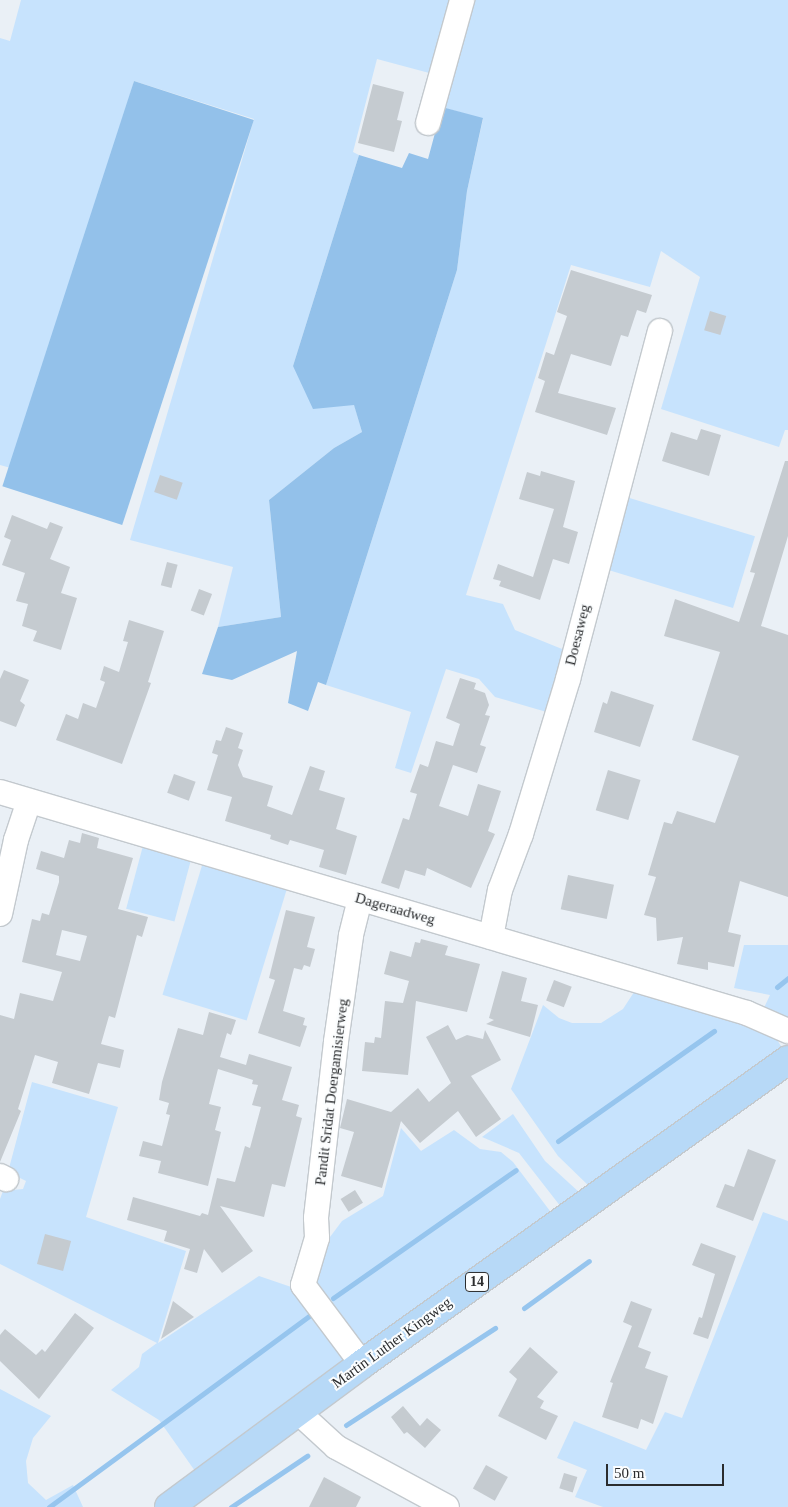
<!DOCTYPE html>
<style>
body{margin:0}
#map{position:relative;width:788px;height:1507px;overflow:hidden;background:#eaf0f6;font-family:"Times New Roman",serif}
div>[style]{position:absolute}
.green>*{inset:0;background:#c7e3fd;transform-origin:0 0}
.forest>*{inset:0;background:#93c1ea;transform-origin:0 0}
.stream>*{height:5px;margin:-2.5px;padding:0 2.5px;transform-origin:2.5px;border-radius:2.5px;background:#96c5ee}
.building>*{inset:0;background:#c5cbd0;transform-origin:0 0}
.roads{filter:drop-shadow(1px 0 #c3c9ce) drop-shadow(-1px 0 #c3c9ce) drop-shadow(0 1px #c3c9ce) drop-shadow(0 -1px #c3c9ce)}
.minor>*{height:24px;margin:-12px;padding:0 12px;transform-origin:12px;border-radius:12px;background:#fff}
.major>*{height:28px;margin:-14px;padding:0 14px;transform-origin:14px;border-radius:14px;background:#b7d9f7}
span{translate:-50% -50%;white-space:nowrap;text-align:center;line-height:1.15;-webkit-text-stroke:4px #fbfdfe;paint-order:stroke}
.shield-label span{padding:1px 4px;background:#fbfdfe;border:1px solid;border-radius:4px;-webkit-text-stroke-width:0}
.shield-label{font-size:14px;color:#2a2c2e;font-weight:700}
.street-label{font-size:15px;color:#2a2c2e}
.scale{position:absolute;left:606px;top:1464px;width:118px;height:22px;box-sizing:border-box;border:2px solid #2a2c2e;border-top:0;padding-left:6px;font-size:15px;line-height:18px;white-space:nowrap;color:#2a2c2e;-webkit-text-stroke:4px #fbfdfe;paint-order:stroke}
</style>
<div id="map">
<div class="green">
<i style="clip-path:polygon(21px 0,453px 0,433px 74px,377px 59px,353px 152px,359px 155px,293px 366px,354px 404px,362px 432px,334px 448px,269px 500px,281px 617px,218px 627px,233px 567px,130px 540px,254px 119px,134px 81px,18px 470px,0 465px,0 38px,10px 41px)"></i>
<i style="clip-path:polygon(471px 0,788px 0,788px 430px,785px 430px,779px 447px,661px 409px,700px 277px,661px 251px,650px 287px,571px 265px,466px 595px,503px 604px,515px 630px,567px 651px,550px 713px,495px 697px,479px 679px,446px 669px,411px 773px,395px 768px,411px 712px,326px 685px,457px 270px,467px 191px,483px 119px,442px 107px)"></i>
<i style="left:623px;top:496px;width:138px;height:75px;rotate:17deg"></i>
<i style="left:144px;top:842px;width:50px;height:69px;rotate:15deg"></i>
<i style="left:204px;top:859px;width:88px;height:142px;rotate:17deg"></i>
<i style="clip-path:polygon(744px 945px,788px 945px,788px 1017px,763px 1010px,770px 995px,734px 988px)"></i>
<i style="clip-path:polygon(636px 989px,771px 1030px,784px 1051px,590px 1187px,558px 1156px,511px 1089px,543px 1005px,559px 1018px,572px 1023px,601px 1023px,623px 1009px)"></i>
<i style="clip-path:polygon(32px 1082px,118px 1107px,86px 1217px,186px 1251px,158px 1343px,259px 1276px,300px 1290px,352px 1361px,195px 1471px,159px 1420px,111px 1390px,139px 1367px,142px 1354px,157px 1343px,0 1264px,0 1199px,3px 1191px,23px 1189px,26px 1181px,8px 1172px)"></i>
<i style="clip-path:polygon(513px 1114px,545px 1161px,580px 1193px,561px 1207px,519px 1153px,482px 1137px)"></i>
<i style="clip-path:polygon(401px 1128px,421px 1151px,454px 1130px,480px 1149px,501px 1152px,513px 1162px,553px 1215px,360px 1353px,316px 1288px,318px 1253px,342px 1221px,383px 1196px)"></i>
<i style="clip-path:polygon(763px 1212px,788px 1221px,788px 1507px,603px 1507px,575px 1497px,587px 1470px,557px 1458px,574px 1421px,646px 1450px,665px 1412px,682px 1418px)"></i>
<i style="clip-path:polygon(0 1389px,51px 1416px,33px 1438px,26px 1461px,28px 1483px,46px 1500px,73px 1485px,83px 1507px,0 1507px)"></i>
</div>
<div class="forest">
<i style="left:134px;top:81px;width:126px;height:426px;rotate:18deg"></i>
<i style="clip-path:polygon(442px 107px,483px 118px,467px 191px,457px 270px,326px 685px,318px 682px,308px 711px,288px 703px,297px 651px,232px 680px,202px 674px,218px 627px,281px 617px,269px 500px,334px 448px,362px 432px,354px 405px,313px 409px,293px 366px,359px 155px,402px 168px,409px 153px,428px 159px)"></i>
</div>
<div class="stream">
<i style="left:777px;top:987px;width:14px;rotate:-39deg"></i>
<i style="left:558px;top:1141px;width:191px;rotate:-35.2deg"></i>
<i style="left:333px;top:1298px;width:223px;rotate:-35deg"></i>
<i style="left:524px;top:1308px;width:80px;rotate:-35.9deg"></i>
<i style="left:346px;top:1425px;width:178px;rotate:-33.1deg"></i>
<i style="left:49px;top:1507px;width:323px;rotate:-36.3deg"></i>
<i style="left:231px;top:1507px;width:92px;rotate:-33.9deg"></i>
</div>
<div class="building">
<i style="clip-path:polygon(373px 84px,404px 92px,397px 120px,402px 121px,394px 152px,358px 143px)"></i>
<i style="clip-path:polygon(571px 270px,652px 295px,646px 313px,637px 310px,628px 337px,621px 335px,611px 366px,571px 354px,558px 393px,616px 408px,607px 435px,535px 412px,545px 381px,538px 378px,546px 352px,554px 355px,567px 316px,557px 312px)"></i>
<i style="left:710px;top:311px;width:17px;height:20px;rotate:17deg"></i>
<i style="clip-path:polygon(701px 429px,721px 435px,709px 476px,662px 461px,671px 432px,697px 440px)"></i>
<i style="clip-path:polygon(785px 461px,788px 461px,788px 536px,761px 626px,788px 635px,788px 897px,740px 881px,728px 932px,741px 935px,734px 967px,708px 962px,708px 970px,677px 964px,683px 937px,657px 941px,656px 918px,644px 915px,656px 877px,648px 875px,664px 822px,672px 824px,677px 811px,715px 823px,739px 756px,692px 740px,720px 652px,664px 636px,675px 599px,739px 622px,755px 573px,750px 572px)"></i>
<i style="clip-path:polygon(541px 471px,575px 481px,563px 527px,578px 532px,569px 564px,553px 559px,540px 600px,499px 586px,501px 581px,493px 579px,498px 564px,533px 577px,554px 509px,519px 499px,527px 472px,540px 476px)"></i>
<i style="left:160px;top:475px;width:24px;height:18px;rotate:19deg"></i>
<i style="clip-path:polygon(12px 515px,47px 529px,50px 522px,63px 527px,50px 559px,70px 567px,61px 593px,77px 598px,61px 650px,33px 641px,37px 631px,22px 626px,28px 604px,16px 601px,25px 573px,2px 565px,11px 540px,4px 537px)"></i>
<i style="left:167px;top:562px;width:11px;height:24px;rotate:15deg"></i>
<i style="left:199px;top:589px;width:14px;height:23px;rotate:21deg"></i>
<i style="clip-path:polygon(129px 620px,164px 631px,148px 682px,151px 683px,122px 764px,56px 740px,66px 714px,78px 719px,83px 703px,96px 708px,105px 682px,100px 680px,104px 666px,119px 672px,128px 642px,123px 641px)"></i>
<i style="clip-path:polygon(4px 670px,29px 680px,20px 701px,25px 705px,16px 727px,0 721px,0 679px)"></i>
<i style="clip-path:polygon(460px 678px,476px 683px,474px 689px,485px 693px,489px 705px,485px 715px,490px 716px,480px 745px,486px 747px,477px 773px,453px 765px,439px 806px,468px 816px,478px 784px,501px 791px,488px 831px,495px 834px,471px 888px,427px 868px,425px 876px,405px 870px,399px 889px,381px 883px,403px 818px,409px 820px,417px 794px,410px 792px,420px 764px,428px 767px,436px 741px,453px 746px,460px 724px,446px 718px)"></i>
<i style="clip-path:polygon(611px 691px,654px 705px,640px 747px,594px 732px,603px 702px,607px 704px)"></i>
<i style="clip-path:polygon(226px 727px,243px 733px,238px 748px,243px 750px,238px 765px,243px 777px,273px 786px,267px 806px,292px 815px,310px 766px,325px 771px,319px 790px,345px 798px,336px 829px,357px 836px,346px 875px,319px 867px,324px 850px,290px 840px,288px 845px,270px 839px,271px 835px,225px 821px,232px 797px,207px 790px,218px 755px,212px 753px,216px 740px,221px 741px)"></i>
<i style="left:608px;top:770px;width:34px;height:42px;rotate:17deg"></i>
<i style="left:174px;top:774px;width:23px;height:20px;rotate:20deg"></i>
<i style="clip-path:polygon(evenodd,82px 833px,99px 838px,97px 848px,133px 858px,118px 909px,148px 917px,142px 937px,137px 935px,115px 1018px,109px 1016px,101px 1044px,124px 1050px,120px 1068px,98px 1063px,89px 1094px,52px 1083px,58px 1062px,35px 1055px,18px 1109px,21px 1111px,0 1162px,0 1015px,14px 1019px,20px 993px,53px 1001px,62px 972px,22px 962px,32px 919px,40px 921px,42px 913px,49px 915px,59px 882px,59px 876px,36px 869px,41px 851px,64px 858px,69px 840px,80px 843px,82px 833px,62px 930px,87px 936px,80px 961px,56px 955px,62px 930px)"></i>
<i style="left:568px;top:875px;width:47px;height:35px;rotate:12deg"></i>
<i style="clip-path:polygon(286px 910px,315px 917px,307px 947px,315px 949px,310px 967px,304px 965px,302px 970px,294px 968px,283px 1011px,305px 1018px,303px 1025px,307px 1026px,300px 1047px,258px 1033px,275px 980px,269px 978px)"></i>
<i style="clip-path:polygon(421px 939px,448px 946px,445px 955px,480px 964px,467px 1012px,416px 1001px,408px 1075px,362px 1071px,365px 1042px,374px 1043px,375px 1037px,381px 1038px,385px 1001px,403px 1003px,409px 981px,384px 974px,390px 951px,411px 957px,415px 942px,420px 943px)"></i>
<i style="clip-path:polygon(502px 971px,527px 978px,521px 1001px,538px 1005px,530px 1037px,486px 1024px,494px 1020px,489px 1018px)"></i>
<i style="left:554px;top:980px;width:19px;height:22px;rotate:21deg"></i>
<i style="clip-path:polygon(209px 1012px,236px 1020px,231px 1035px,227px 1033px,220px 1057px,246px 1065px,249px 1054px,292px 1067px,282px 1100px,299px 1105px,296px 1116px,302px 1118px,285px 1187px,272px 1184px,264px 1217px,220px 1206px,253px 1251px,222px 1273px,204px 1249px,197px 1273px,184px 1269px,190px 1249px,164px 1241px,167px 1231px,127px 1220px,133px 1197px,200px 1216px,202px 1213px,208px 1215px,217px 1178px,235px 1182px,245px 1146px,250px 1148px,261px 1107px,252px 1105px,258px 1085px,252px 1084px,253px 1080px,218px 1069px,209px 1104px,221px 1107px,215px 1130px,221px 1132px,208px 1186px,158px 1173px,161px 1161px,139px 1156px,143px 1141px,162px 1146px,170px 1115px,166px 1114px,169px 1103px,159px 1100px,162px 1082px,178px 1028px,203px 1035px)"></i>
<i style="clip-path:polygon(448px 1025px,456px 1040px,467px 1035px,483px 1039px,485px 1030px,501px 1060px,471px 1076px,501px 1119px,476px 1137px,458px 1111px,420px 1143px,401px 1121px,382px 1188px,341px 1176px,354px 1132px,340px 1128px,347px 1099px,391px 1112px,418px 1088px,429px 1102px,451px 1083px,426px 1037px)"></i>
<i style="clip-path:polygon(748px 1149px,776px 1160px,753px 1221px,716px 1207px,725px 1184px,734px 1187px)"></i>
<i style="left:355px;top:1190px;width:15px;height:17px;rotate:58deg"></i>
<i style="left:45px;top:1234px;width:27px;height:31px;rotate:15deg"></i>
<i style="clip-path:polygon(701px 1243px,736px 1256px,708px 1339px,693px 1334px,699px 1317px,702px 1318px,715px 1274px,692px 1265px)"></i>
<i style="clip-path:polygon(173px 1301px,194px 1317px,161px 1339px)"></i>
<i style="clip-path:polygon(631px 1301px,652px 1309px,638px 1347px,651px 1352px,645px 1368px,668px 1376px,653px 1424px,641px 1419px,638px 1429px,602px 1417px,613px 1383px,610px 1382px,632px 1326px,623px 1322px)"></i>
<i style="clip-path:polygon(75px 1313px,94px 1328px,39px 1399px,0 1361px,0 1335px,5px 1329px,36px 1355px,42px 1349px,45px 1352px)"></i>
<i style="clip-path:polygon(530px 1347px,558px 1372px,537px 1397px,544px 1401px,540px 1408px,558px 1416px,546px 1440px,498px 1416px,517px 1379px,509px 1372px)"></i>
<i style="clip-path:polygon(403px 1406px,420px 1426px,427px 1418px,441px 1430px,425px 1448px,407px 1432px,404px 1434px,391px 1417px)"></i>
<i style="left:486px;top:1465px;width:25px;height:27px;rotate:29deg"></i>
<i style="left:564px;top:1473px;width:14px;height:16px;rotate:17deg"></i>
<i style="clip-path:polygon(324px 1477px,361px 1497px,356px 1507px,309px 1507px)"></i>
</div>
<div class="roads">
<div class="minor">
<i style="left:428px;top:123px;width:128px;rotate:-74.5deg"></i>
<i style="left:0;top:792px;width:779px;rotate:16.48deg"></i>
<i style="left:747px;top:1013px;width:45px;rotate:23.7deg"></i>
<i style="left:360px;top:899px;width:38px;rotate:104deg"></i>
<i style="left:351px;top:936px;width:107px;rotate:98.1deg"></i>
<i style="left:336px;top:1042px;width:177px;rotate:96.5deg"></i>
<i style="left:316px;top:1218px;width:20px;rotate:87deg"></i>
<i style="left:317px;top:1238px;width:49px;rotate:106.6deg"></i>
<i style="left:303px;top:1285px;width:99px;rotate:53.2deg"></i>
<i style="left:0;top:914px;width:76px;rotate:-77.8deg"></i>
<i style="left:16px;top:840px;width:41px;rotate:-71.6deg"></i>
<i style="left:491px;top:937px;width:48px;rotate:-79.2deg"></i>
<i style="left:500px;top:890px;width:60px;rotate:-69.4deg"></i>
<i style="left:521px;top:834px;width:162px;rotate:-73.1deg"></i>
<i style="left:568px;top:679px;width:360px;rotate:-75.2deg"></i>
<i style="left:0;top:1176px;width:7px;rotate:27deg"></i>
<i style="left:298px;top:1412px;width:52px;rotate:42.6deg"></i>
<i style="left:336px;top:1447px;width:126px;rotate:28.4deg"></i>
</div>
<div class="major">
<i style="left:169px;top:1507px;width:240px;rotate:-36.5deg"></i>
<i style="left:362px;top:1364px;width:523px;rotate:-35.51deg"></i>
</div>
</div>
<div class="shield-label">
<span style="left:477px;top:1282px">14</span>
</div>
<div class="street-label">
<span style="left:578px;top:635px;rotate:-76deg">Doesaweg</span>
<span style="left:395px;top:909px;rotate:16deg">Dageraadweg</span>
<span style="left:332px;top:1092px;rotate:-83deg">Pandit Sridat Doergamisierweg</span>
<span style="left:392px;top:1343px;rotate:-36deg">Martin Luther Kingweg</span>
</div>
<div class="scale">50 m</div>
</div>
